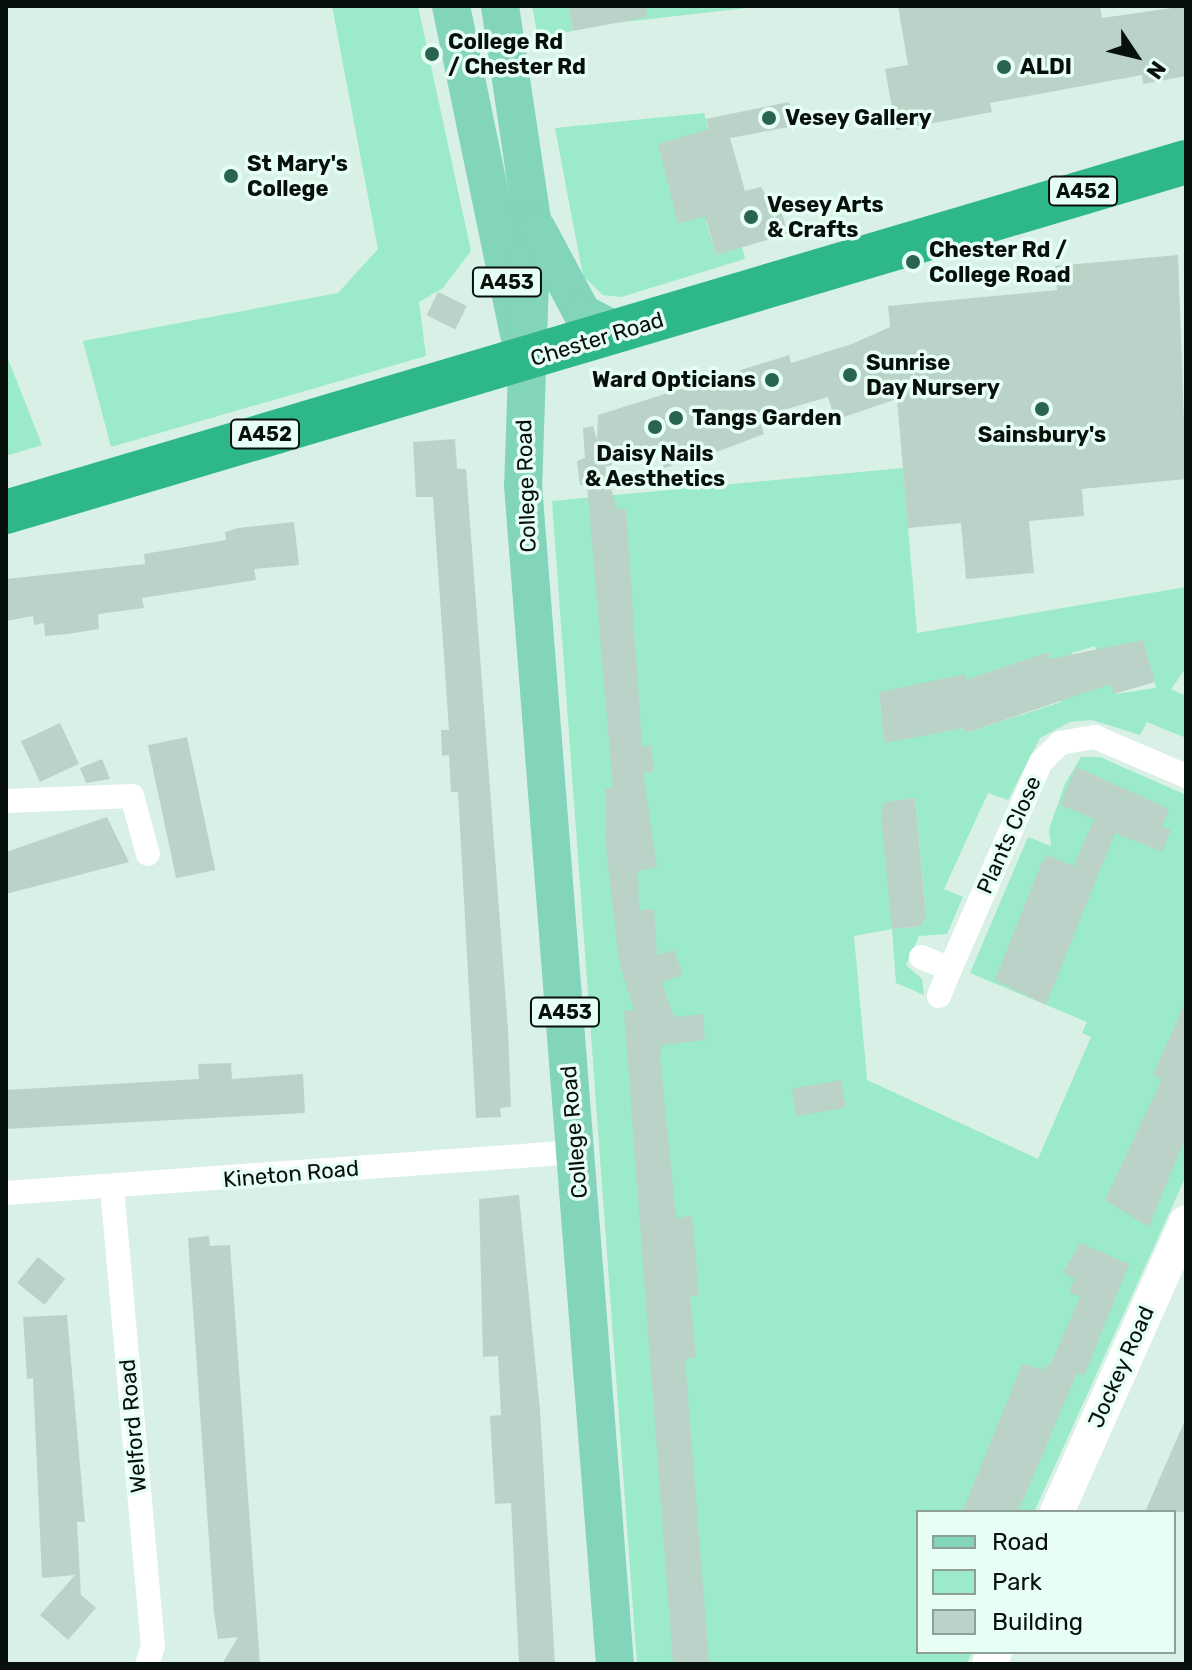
<!DOCTYPE html>
<style>
body{margin:0}
#map{position:relative;width:1192px;height:1670px;overflow:hidden;background:#d9f0e6;font-family:Rubik,sans-serif}
div>[style]{position:absolute}
.green>*{inset:0;background:#9beaca}
.building>*{inset:0;background:#bbd2c8;transform-origin:0 0}
.street>*{height:24px;margin:-12px;padding:0 12px;transform-origin:12px;border-radius:12px;background:#fff}
.secondary>*{height:34px;margin:-17px;padding:0 17px;transform-origin:17px;border-radius:17px;background:#fff}
.primary>*{height:38px;margin:-19px;padding:0 19px;transform-origin:19px;border-radius:19px;background:#82d4ba}
.highway>*{height:44px;margin:-22px;padding:0 22px;transform-origin:22px;border-radius:22px;background:#2fb78c}
.dots>*{width:22px;height:22px;translate:-50% -50%;box-sizing:border-box;border:4px solid #e6fef3;border-radius:50%}
span{translate:-50% -50%;white-space:nowrap;text-align:center;line-height:1.15;-webkit-text-stroke:7px #e6fef3;paint-order:stroke}
.shield-label span{padding:2px 6px;background:#e6fef3;border:2px solid;border-radius:6px;-webkit-text-stroke-width:0}
.shield-label{font-size:20px;color:#08100c;font-weight:700}
.poi-label{font-size:22px;color:#08100c;font-weight:700}
.left{translate:0 -50%;text-align:left}
.right{translate:-100% -50%;text-align:right}
.street-label{font-size:22px;color:#08100c}
.frame{position:absolute;inset:0;border:8px solid #08100c;pointer-events:none}
.legend{position:absolute;left:916px;top:1510px;width:260px;height:144px;box-sizing:border-box;background:#e6fef3;border:2px solid #8d9f97;margin:0;padding:10px 14px;list-style:none;font-size:24px;color:#08100c}
.legend li{display:flex;align-items:center;gap:16px;height:40px}
.legend b{width:40px;border:2px solid #8d9f97}
.north{position:absolute;left:1096px;top:16px;width:80px;height:80px;-webkit-text-stroke:6px #e6fef3;paint-order:stroke;rotate:125deg;font-size:22px;font-weight:700;line-height:32px;text-align:center;color:#08100c}
.north::after{content:'';display:block;margin:auto;width:28px;height:36px;background:#08100c;clip-path:polygon(50% 0,100% 100%,50% 72%,0 100%)}
</style>
<div id="map">
<div class="green">
<i style="clip-path:polygon(332px 6px,418px 6px,471px 251px,443px 288px,419px 302px,426px 356px,111px 447px,83px 341px,338px 293px,378px 249px)"></i>
<i style="clip-path:polygon(532px 6px,568px 6px,573px 31px,538px 37px)"></i>
<i style="clip-path:polygon(612px 6px,764px 6px,615px 23px)"></i>
<i style="clip-path:polygon(704px 113px,733px 213px,706px 222px,716px 255px,742px 247px,745px 259px,621px 297px,603px 295px,583px 276px,555px 128px)"></i>
<i style="clip-path:polygon(6px 354px,42px 445px,6px 456px)"></i>
<i style="clip-path:polygon(evenodd,903px 468px,917px 633px,1186px 587px,1186px 668px,1171px 689px,1186px 696px,1186px 738px,1147px 722px,1140px 735px,1092px 720px,1070px 722px,1040px 738px,1008px 800px,988px 793px,944px 889px,963px 897px,947px 934px,919px 936px,906px 965px,922px 979px,924px 995px,896px 983px,892px 929px,854px 936px,867px 1080px,1038px 1159px,1091px 1037px,1082px 1033px,1087px 1022px,970px 973px,1028px 837px,1051px 846px,1049px 829px,1065px 784px,1081px 757px,1100px 757px,1186px 795px,1186px 1176px,1034px 1512px,918px 1512px,918px 1652px,972px 1652px,967px 1664px,637px 1664px,552px 501px,903px 468px,1143px 640px,1156px 688px,1115px 694px,1111px 684px,1083px 692px,1072px 653px,1095px 646px,1098px 657px,1143px 640px,903px 468px,1048px 652px,1061px 702px,966px 733px,964px 728px,884px 742px,879px 692px,967px 680px,1048px 652px,903px 468px,915px 798px,926px 915px,921px 926px,892px 929px,885px 802px,915px 798px)"></i>
</div>
<div class="building">
<i style="clip-path:polygon(568px 6px,646px 6px,647px 17px,573px 31px)"></i>
<i style="clip-path:polygon(898px 6px,1100px 6px,1102px 18px,1186px 6px,1186px 76px,1143px 84px,1142px 75px,990px 103px,992px 112px,896px 130px,885px 69px,908px 65px)"></i>
<i style="clip-path:polygon(789px 102px,794px 126px,730px 138px,745px 191px,761px 187px,770px 203px,778px 200px,788px 234px,716px 255px,705px 216px,678px 224px,658px 144px,709px 129px,706px 119px)"></i>
<i style="clip-path:polygon(1178px 255px,1186px 479px,1082px 489px,1084px 516px,1029px 521px,1034px 573px,966px 579px,961px 523px,908px 528px,897px 399px,835px 420px,828px 397px,759px 417px,764px 434px,722px 450px,664px 468px,659px 450px,605px 467px,617px 509px,626px 509px,642px 746px,651px 745px,654px 772px,643px 773px,657px 867px,638px 871px,639px 910px,654px 909px,657px 955px,674px 950px,683px 975px,662px 982px,674px 1017px,703px 1014px,705px 1040px,662px 1045px,660px 1056px,676px 1218px,692px 1216px,699px 1295px,690px 1296px,696px 1358px,685px 1359px,709px 1662px,673px 1664px,624px 1011px,634px 1010px,619px 962px,605px 839px,606px 788px,613px 788px,587px 485px,580px 485px,577px 461px,585px 458px,583px 428px,593px 426px,597px 440px,598px 415px,789px 355px,791px 363px,852px 344px,890px 327px,888px 306px,1057px 290px,1055px 266px)"></i>
<i style="left:438px;top:292px;width:32px;height:26px;rotate:26deg"></i>
<i style="clip-path:polygon(455px 439px,457px 469px,466px 469px,508px 1029px,511px 1107px,500px 1108px,501px 1117px,476px 1118px,458px 792px,451px 792px,449px 755px,442px 756px,441px 730px,449px 730px,433px 497px,416px 497px,413px 442px)"></i>
<i style="clip-path:polygon(294px 522px,299px 565px,254px 569px,256px 580px,142px 598px,144px 608px,98px 614px,99px 629px,68px 634px,45px 636px,44px 623px,34px 625px,33px 616px,6px 621px,6px 579px,145px 564px,144px 554px,226px 540px,225px 532px,238px 528px)"></i>
<i style="clip-path:polygon(1143px 640px,1155px 682px,1114px 694px,1111px 684px,966px 733px,964px 728px,884px 743px,879px 692px,965px 674px,967px 680px,1048px 652px,1050px 659px)"></i>
<i style="left:60px;top:723px;width:45px;height:43px;rotate:65deg"></i>
<i style="left:187px;top:737px;width:136px;height:40px;rotate:78deg"></i>
<i style="clip-path:polygon(102px 759px,110px 779px,86px 783px,80px 768px)"></i>
<i style="clip-path:polygon(1076px 767px,1169px 809px,1162px 826px,1171px 830px,1162px 852px,1115px 833px,1046px 1005px,995px 980px,1041px 864px,1047px 855px,1074px 866px,1094px 819px,1060px 805px)"></i>
<i style="clip-path:polygon(915px 798px,926px 916px,921px 926px,892px 929px,881px 815px,884px 802px)"></i>
<i style="clip-path:polygon(107px 817px,129px 862px,6px 894px,6px 852px)"></i>
<i style="clip-path:polygon(1186px 1000px,1186px 1136px,1149px 1227px,1105px 1200px,1162px 1079px,1153px 1075px)"></i>
<i style="clip-path:polygon(231px 1063px,232px 1079px,303px 1074px,305px 1113px,6px 1129px,6px 1090px,199px 1079px,198px 1064px)"></i>
<i style="left:841px;top:1080px;width:28px;height:50px;rotate:80deg"></i>
<i style="clip-path:polygon(519px 1195px,540px 1410px,555px 1664px,519px 1664px,511px 1503px,495px 1504px,490px 1416px,501px 1415px,498px 1356px,483px 1357px,479px 1199px)"></i>
<i style="clip-path:polygon(209px 1236px,210px 1246px,230px 1245px,260px 1664px,222px 1664px,238px 1637px,218px 1639px,214px 1613px,188px 1238px)"></i>
<i style="clip-path:polygon(1080px 1243px,1129px 1264px,1084px 1376px,1077px 1373px,1018px 1512px,962px 1512px,1023px 1363px,1041px 1370px,1051px 1363px,1080px 1297px,1069px 1292px,1075px 1279px,1063px 1273px)"></i>
<i style="left:38px;top:1257px;width:35px;height:33px;rotate:39deg"></i>
<i style="clip-path:polygon(67px 1315px,85px 1522px,77px 1522px,81px 1595px,96px 1608px,68px 1640px,40px 1615px,75px 1575px,42px 1578px,33px 1378px,27px 1379px,23px 1317px)"></i>
<i style="clip-path:polygon(1186px 1418px,1186px 1512px,1145px 1512px,1158px 1482px)"></i>
</div>
<div class="street">
<i style="left:6px;top:801px;width:126px;rotate:-2.3deg"></i>
<i style="left:132px;top:796px;width:60px;rotate:74.6deg"></i>
<i style="left:921px;top:957px;width:31px;rotate:22deg"></i>
<i style="left:950px;top:969px;width:226px;rotate:-66.3deg"></i>
<i style="left:1041px;top:762px;width:27px;rotate:-45deg"></i>
<i style="left:1060px;top:743px;width:36px;rotate:-10deg"></i>
<i style="left:1095px;top:737px;width:99px;rotate:23.2deg"></i>
<i style="left:939px;top:996px;width:29px;rotate:-68deg"></i>
<i style="left:112px;top:1188px;width:460px;rotate:84.9deg"></i>
<i style="left:153px;top:1646px;width:19px;rotate:108deg"></i>
<i style="left:6px;top:1193px;width:571px;rotate:-4.11deg"></i>
</div>
<div class="secondary">
<i style="left:1057px;top:1512px;width:317px;rotate:-66deg"></i>
<i style="left:989px;top:1664px;width:13px;rotate:-63deg"></i>
</div>
<div class="primary">
<i style="left:451px;top:6px;width:335px;rotate:78.3deg"></i>
<i style="left:500px;top:6px;width:215px;rotate:81.5deg"></i>
<i style="left:532px;top:219px;width:266px;rotate:91.9deg"></i>
<i style="left:523px;top:485px;width:1183px;rotate:85.54deg"></i>
<i style="left:537px;top:229px;width:95px;rotate:61.8deg"></i>
<i style="left:582px;top:313px;width:41px;rotate:27.8deg"></i>
</div>
<div class="highway">
<i style="left:6px;top:512px;width:1231px;rotate:-16.52deg"></i>
</div>
<div class="dots">
<i style="left:432px;top:54px;background:#28644f"></i>
<i style="left:1004px;top:67px;background:#28644f"></i>
<i style="left:769px;top:118px;background:#28644f"></i>
<i style="left:231px;top:176px;background:#28644f"></i>
<i style="left:751px;top:217px;background:#28644f"></i>
<i style="left:913px;top:262px;background:#28644f"></i>
<i style="left:850px;top:375px;background:#28644f"></i>
<i style="left:772px;top:380px;background:#28644f"></i>
<i style="left:1042px;top:409px;background:#28644f"></i>
<i style="left:676px;top:418px;background:#28644f"></i>
<i style="left:655px;top:427px;background:#28644f"></i>
</div>
<div class="shield-label">
<span style="left:1083px;top:191px">A452</span>
<span style="left:507px;top:282px">A453</span>
<span style="left:265px;top:434px">A452</span>
<span style="left:565px;top:1012px">A453</span>
</div>
<div class="poi-label">
<span class="left" style="left:448px;top:54px">College Rd<br>/ Chester Rd</span>
<span class="left" style="left:1020px;top:67px">ALDI</span>
<span class="left" style="left:785px;top:118px">Vesey Gallery</span>
<span class="left" style="left:247px;top:176px">St Mary's<br>College</span>
<span class="left" style="left:767px;top:217px">Vesey Arts<br>&amp; Crafts</span>
<span class="left" style="left:929px;top:262px">Chester Rd /<br>College Road</span>
<span class="left" style="left:866px;top:375px">Sunrise<br>Day Nursery</span>
<span class="right" style="left:756px;top:380px">Ward Opticians</span>
<span class="left" style="left:692px;top:418px">Tangs Garden</span>
<span style="left:1042px;top:435px">Sainsbury's</span>
<span style="left:655px;top:466px">Daisy Nails<br>&amp; Aesthetics</span>
</div>
<div class="street-label">
<span style="left:597px;top:339px;rotate:-17deg">Chester Road</span>
<span style="left:526px;top:486px;rotate:-92deg">College Road</span>
<span style="left:1009px;top:835px;rotate:-66deg">Plants Close</span>
<span style="left:574px;top:1132px;rotate:-95deg">College Road</span>
<span style="left:291px;top:1174px;rotate:-5deg">Kineton Road</span>
<span style="left:1121px;top:1367px;rotate:-66deg">Jockey Road</span>
<span style="left:133px;top:1426px;rotate:-95deg">Welford Road</span>
</div>
<div class="frame"></div>
<ul class="legend">
<li><b style="height:10px;background:#82d4ba"></b>Road</li>
<li><b style="height:22px;background:#9beaca"></b>Park</li>
<li><b style="height:22px;background:#bbd2c8"></b>Building</li>
</ul>
<div class="north">N</div>
</div>
